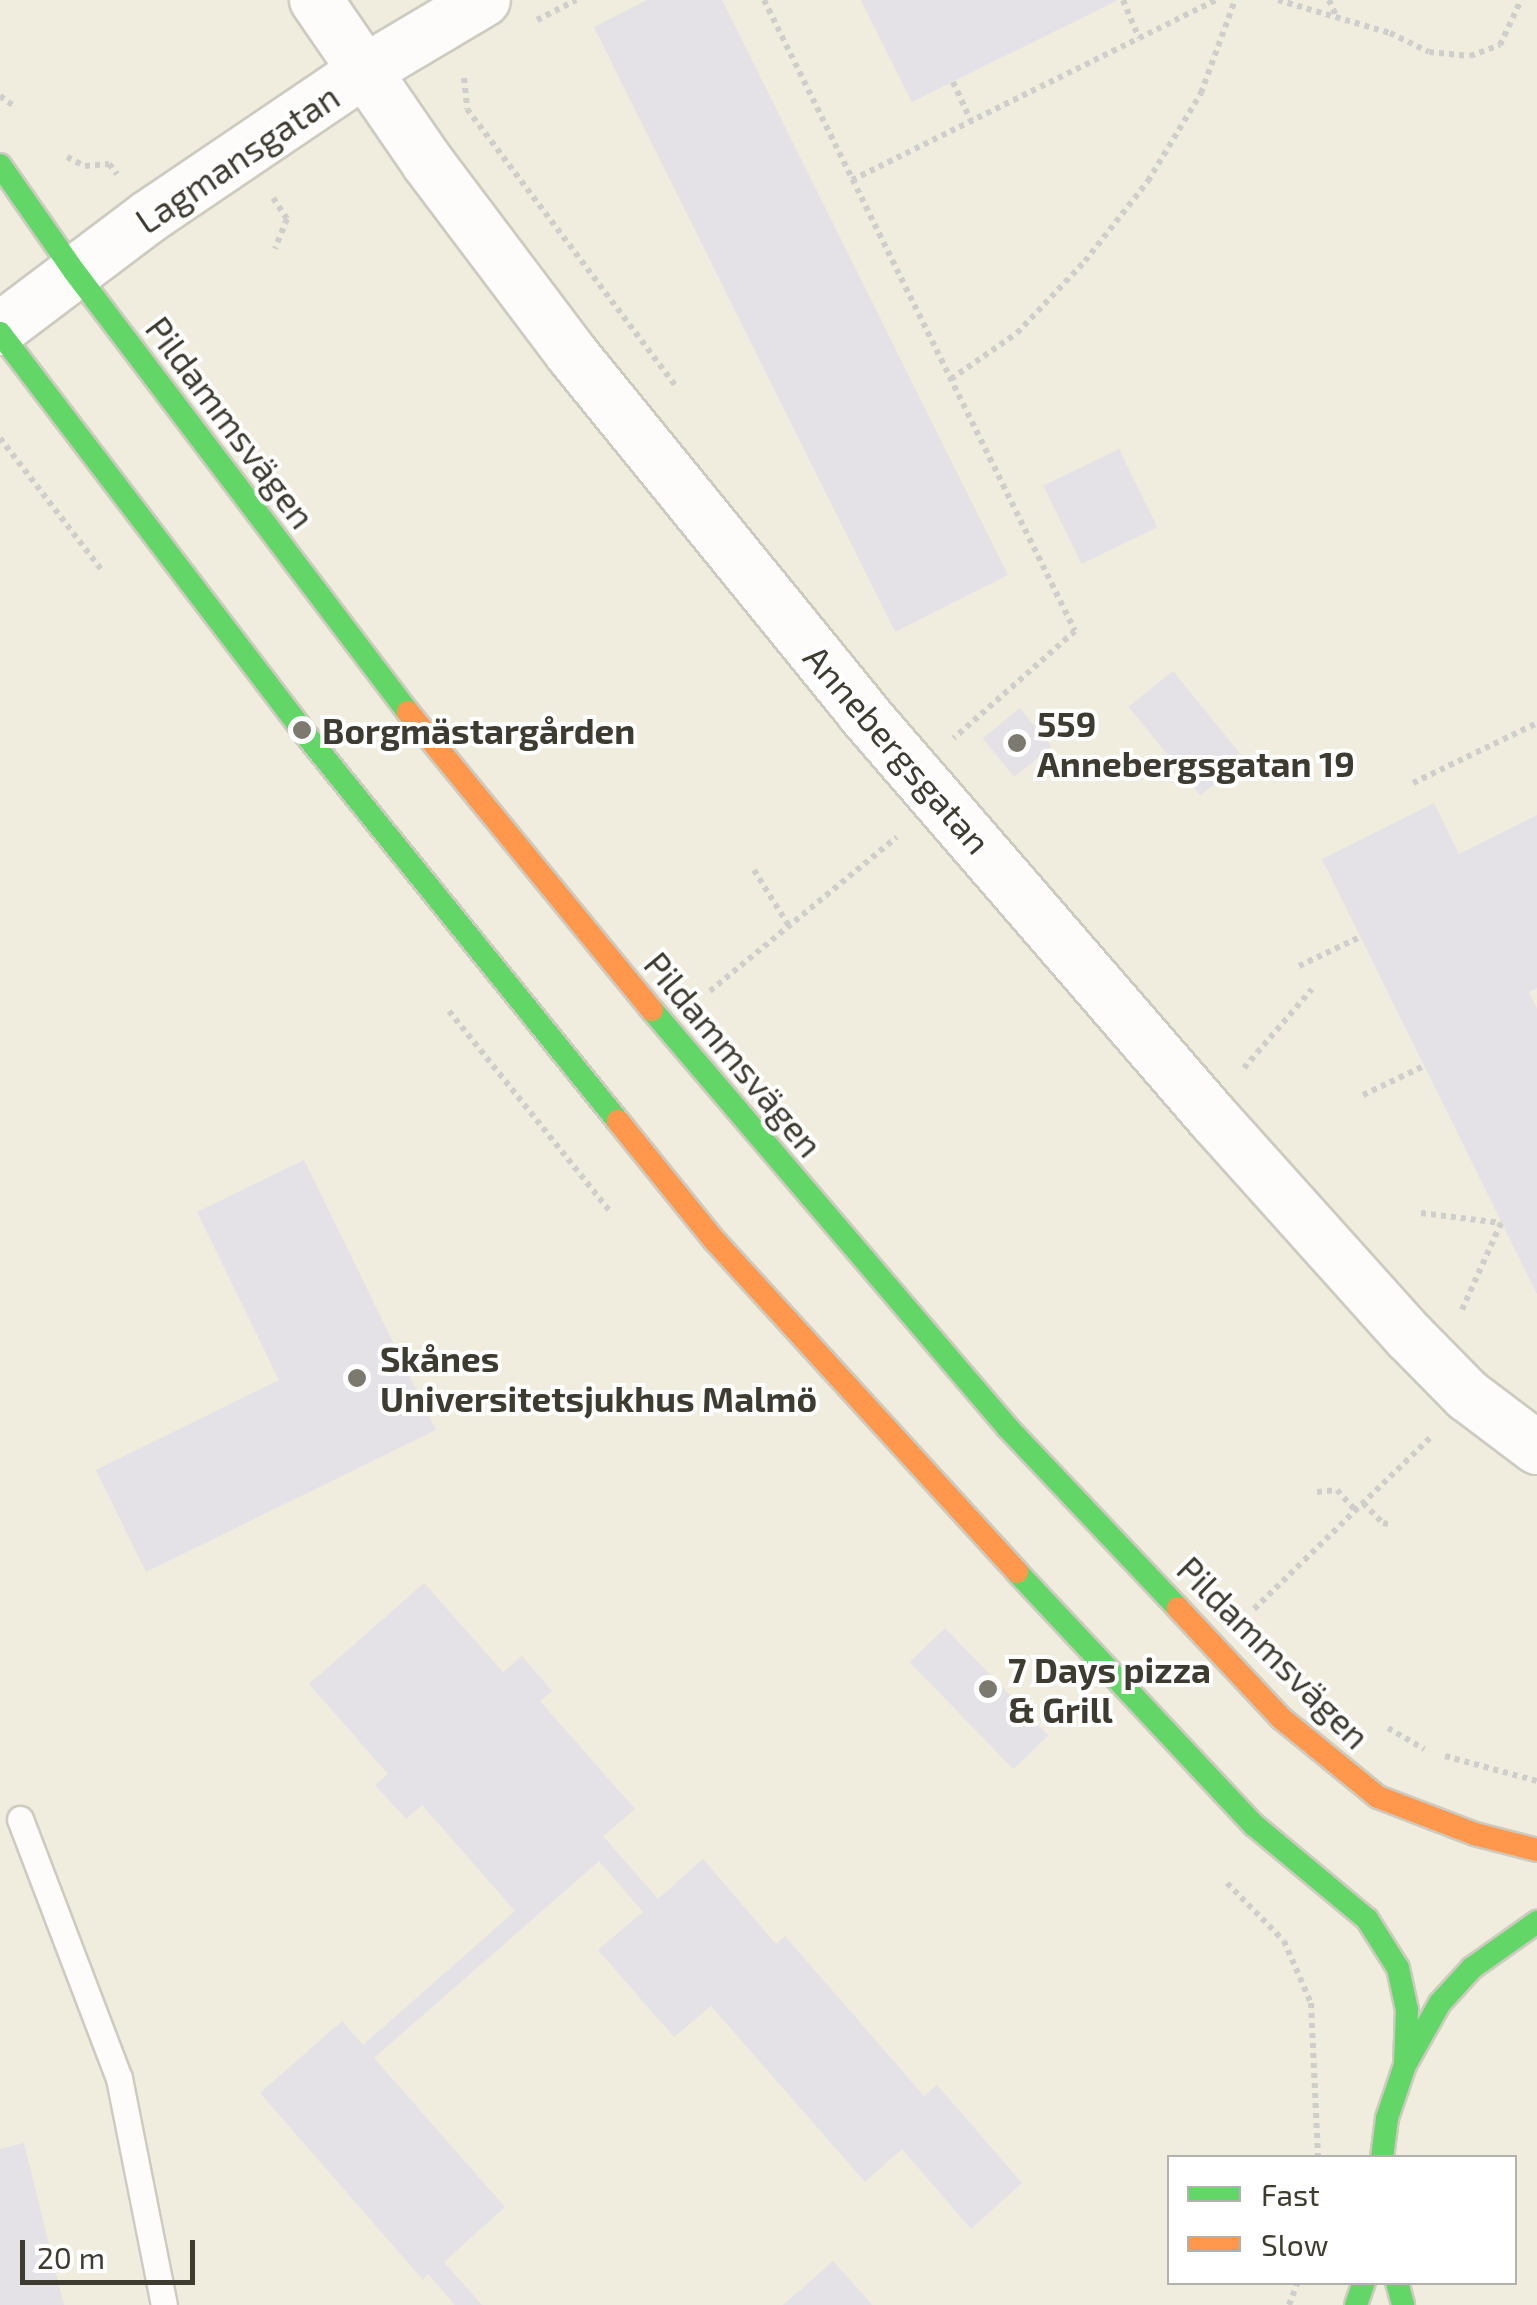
<!DOCTYPE html>
<meta charset="utf-8">
<style>
body{margin:0}
#map{position:relative;width:1537px;height:2305px;overflow:hidden;background:#f0ecde;font-family:"Exo 2",sans-serif}
div>[style]{position:absolute}
.building>*{inset:0;background:#e4e2e6;transform-origin:0 0}
.path>*{height:6px;margin-top:-3px;transform-origin:0;background:repeating-linear-gradient(90deg,#cfceca 0 5px,transparent 0 10px)}
.roads{filter:drop-shadow(2px 0 #cdcabf) drop-shadow(-2px 0 #cdcabf) drop-shadow(0 2px #cdcabf) drop-shadow(0 -2px #cdcabf)}
.lane>*{height:25px;margin:-12.5px;padding:0 12.5px;transform-origin:12.5px;border-radius:12.5px;background:#fdfcfa}
.street>*{height:52px;margin:-26px;padding:0 26px;transform-origin:26px;border-radius:26px;background:#fdfcfa}
.fast>*{height:22px;margin:-11px;padding:0 11px;transform-origin:11px;border-radius:11px;background:#63d668}
.slow>*{height:22px;margin:-11px;padding:0 11px;transform-origin:11px;border-radius:11px;background:#ff974d}
.dots>*{width:28px;height:28px;translate:-50% -50%;box-sizing:border-box;border:5px solid #fff;border-radius:50%}
span{translate:-50% -50%;white-space:nowrap;text-align:center;line-height:1.15;-webkit-text-stroke:8px #fff;paint-order:stroke}
.street-label{font-size:35px;color:#3e3b31}
.poi-label{font-size:35px;color:#3e3b31;font-weight:700}
.left{translate:0 -50%;text-align:left}
.legend{position:absolute;left:1167px;top:2155px;width:350px;height:130px;box-sizing:border-box;background:#fff;border:2px solid #b2b1ad;margin:0;padding:12px 18px;list-style:none;font-size:30px;color:#3e3b31}
.legend li{display:flex;align-items:center;gap:20px;height:50px}
.legend b{width:50px;border:2px solid #b2b1ad}
.scale{position:absolute;left:20px;top:2240px;width:175px;height:45px;box-sizing:border-box;border:5px solid #3e3b31;border-top:0;padding-left:12px;font-size:30px;line-height:35px;white-space:nowrap;color:#3e3b31;-webkit-text-stroke:8px #fff;paint-order:stroke}
</style>
<div id="map">
<div class="building">
<i style="clip-path:polygon(647px 0,722px 0,1008px 575px,895px 632px,594px 27px)"></i>
<i style="clip-path:polygon(861px 0,1118px 0,912px 102px)"></i>
<i style="left:1119px;top:449px;width:87px;height:84px;rotate:64deg"></i>
<i style="left:1173px;top:671px;width:114px;height:57px;rotate:51deg"></i>
<i style="left:1020px;top:708px;width:50px;height:48px;rotate:51deg"></i>
<i style="clip-path:polygon(1434px 803px,1459px 854px,1537px 815px,1537px 988px,1529px 992px,1537px 1009px,1537px 1294px,1322px 859px)"></i>
<i style="clip-path:polygon(304px 1160px,436px 1430px,146px 1572px,96px 1470px,279px 1380px,197px 1212px)"></i>
<i style="clip-path:polygon(424px 1583px,503px 1672px,522px 1656px,552px 1691px,540px 1701px,635px 1809px,603px 1836px,658px 1899px,703px 1859px,776px 1944px,785px 1936px,924px 2096px,937px 2085px,1022px 2183px,971px 2229px,902px 2149px,865px 2182px,711px 2006px,674px 2037px,598px 1950px,643px 1912px,599px 1861px,374px 2058px,505px 2207px,444px 2262px,482px 2305px,455px 2305px,428px 2274px,423px 2280px,260px 2093px,342px 2021px,363px 2045px,515px 1911px,422px 1805px,406px 1819px,375px 1785px,388px 1774px,309px 1684px)"></i>
<i style="left:945px;top:1628px;width:149px;height:49px;rotate:46deg"></i>
<i style="clip-path:polygon(24px 2143px,64px 2305px,0 2305px,0 2149px)"></i>
<i style="clip-path:polygon(833px 2261px,872px 2305px,783px 2305px)"></i>
</div>
<div class="path">
<i style="left:764px;top:0;width:703px;rotate:63.76deg"></i>
<i style="left:1075px;top:631px;width:162px;rotate:138.5deg"></i>
<i style="left:1123px;top:0;width:41px;rotate:67.2deg"></i>
<i style="left:1278px;top:0;width:117px;rotate:16.4deg"></i>
<i style="left:1390px;top:33px;width:43px;rotate:26deg"></i>
<i style="left:1429px;top:52px;width:41px;rotate:5.6deg"></i>
<i style="left:1470px;top:56px;width:32px;rotate:-20deg"></i>
<i style="left:1500px;top:45px;width:50px;rotate:-65deg"></i>
<i style="left:1329px;top:0;width:17px;rotate:66deg"></i>
<i style="left:537px;top:20px;width:44px;rotate:-27.1deg"></i>
<i style="left:464px;top:78px;width:31px;rotate:84deg"></i>
<i style="left:467px;top:109px;width:347px;rotate:53deg"></i>
<i style="left:953px;top:82px;width:43px;rotate:65.2deg"></i>
<i style="left:0;top:96px;width:19px;rotate:36deg"></i>
<i style="left:67px;top:157px;width:20px;rotate:27deg"></i>
<i style="left:85px;top:166px;width:24px;rotate:-5deg"></i>
<i style="left:109px;top:164px;width:13px;rotate:51deg"></i>
<i style="left:852px;top:180px;width:407px;rotate:-26.3deg"></i>
<i style="left:273px;top:198px;width:25px;rotate:56deg"></i>
<i style="left:287px;top:219px;width:32px;rotate:112deg"></i>
<i style="left:951px;top:379px;width:80px;rotate:-34.9deg"></i>
<i style="left:1017px;top:333px;width:99px;rotate:-46.6deg"></i>
<i style="left:1085px;top:261px;width:102px;rotate:-51.8deg"></i>
<i style="left:1148px;top:181px;width:103px;rotate:-58.9deg"></i>
<i style="left:1201px;top:93px;width:99px;rotate:-69.9deg"></i>
<i style="left:0;top:438px;width:165px;rotate:52.4deg"></i>
<i style="left:1413px;top:783px;width:138px;rotate:-25.8deg"></i>
<i style="left:754px;top:870px;width:66px;rotate:58deg"></i>
<i style="left:1299px;top:966px;width:68px;rotate:-25.4deg"></i>
<i style="left:710px;top:991px;width:242px;rotate:-39.5deg"></i>
<i style="left:449px;top:1011px;width:257px;rotate:51.2deg"></i>
<i style="left:1244px;top:1068px;width:104px;rotate:-49.3deg"></i>
<i style="left:1363px;top:1095px;width:68px;rotate:-25.4deg"></i>
<i style="left:1421px;top:1213px;width:81px;rotate:7.1deg"></i>
<i style="left:1501px;top:1223px;width:98px;rotate:114.2deg"></i>
<i style="left:1317px;top:1492px;width:20px;rotate:-6deg"></i>
<i style="left:1337px;top:1490px;width:27px;rotate:48deg"></i>
<i style="left:1363px;top:1503px;width:28px;rotate:45deg"></i>
<i style="left:1383px;top:1523px;width:9px;rotate:13deg"></i>
<i style="left:1254px;top:1609px;width:247px;rotate:-44.2deg"></i>
<i style="left:1388px;top:1728px;width:42px;rotate:30.3deg"></i>
<i style="left:1445px;top:1756px;width:95px;rotate:15.2deg"></i>
<i style="left:1227px;top:1883px;width:81px;rotate:45.5deg"></i>
<i style="left:1284px;top:1941px;width:68px;rotate:66.5deg"></i>
<i style="left:1311px;top:2003px;width:155px;rotate:87.4deg"></i>
<i style="left:1289px;top:2305px;width:25px;rotate:-69deg"></i>
</div>
<div class="roads">
<div class="lane">
<i style="left:20px;top:1819px;width:277px;rotate:69.1deg"></i>
<i style="left:119px;top:2078px;width:231px;rotate:78.8deg"></i>
</div>
<div class="street">
<i style="left:316px;top:0;width:198px;rotate:55.5deg"></i>
<i style="left:428px;top:163px;width:238px;rotate:53deg"></i>
<i style="left:571px;top:353px;width:465px;rotate:50.9deg"></i>
<i style="left:864px;top:714px;width:535px;rotate:49.17deg"></i>
<i style="left:1214px;top:1119px;width:292px;rotate:48.1deg"></i>
<i style="left:1409px;top:1336px;width:83px;rotate:45.5deg"></i>
<i style="left:1467px;top:1395px;width:88px;rotate:37.1deg"></i>
<i style="left:0;top:329px;width:188px;rotate:-37deg"></i>
<i style="left:150px;top:216px;width:261px;rotate:-34.1deg"></i>
<i style="left:366px;top:70px;width:137px;rotate:-30.7deg"></i>
</div>
<div class="fast">
<i style="left:0;top:165px;width:129px;rotate:55.1deg"></i>
<i style="left:74px;top:271px;width:553px;rotate:52.86deg"></i>
<i style="left:0;top:333px;width:499px;rotate:52.7deg"></i>
<i style="left:302px;top:730px;width:503px;rotate:51.06deg"></i>
<i style="left:652px;top:1010px;width:549px;rotate:49.58deg"></i>
<i style="left:1008px;top:1428px;width:248px;rotate:46.6deg"></i>
<i style="left:1017px;top:1572px;width:347px;rotate:46.9deg"></i>
<i style="left:1254px;top:1825px;width:147px;rotate:39.8deg"></i>
<i style="left:1367px;top:1919px;width:58px;rotate:57.7deg"></i>
<i style="left:1398px;top:1968px;width:43px;rotate:77.9deg"></i>
<i style="left:1407px;top:2010px;width:55px;rotate:92.1deg"></i>
<i style="left:1382px;top:2158px;width:40px;rotate:-82.9deg"></i>
<i style="left:1387px;top:2118px;width:56px;rotate:-71.2deg"></i>
<i style="left:1405px;top:2065px;width:71px;rotate:-60.6deg"></i>
<i style="left:1440px;top:2003px;width:47px;rotate:-47.6deg"></i>
<i style="left:1472px;top:1968px;width:80px;rotate:-35.3deg"></i>
<i style="left:1397px;top:2282px;width:24px;rotate:75deg"></i>
<i style="left:1356px;top:2305px;width:24px;rotate:-71deg"></i>
</div>
<div class="slow">
<i style="left:408px;top:712px;width:385px;rotate:50.7deg"></i>
<i style="left:618px;top:1121px;width:154px;rotate:51.1deg"></i>
<i style="left:715px;top:1241px;width:448px;rotate:47.6deg"></i>
<i style="left:1178px;top:1608px;width:151px;rotate:46.9deg"></i>
<i style="left:1281px;top:1718px;width:125px;rotate:39.2deg"></i>
<i style="left:1378px;top:1797px;width:104px;rotate:20.9deg"></i>
<i style="left:1475px;top:1834px;width:64px;rotate:14.5deg"></i>
</div>
</div>
<div class="dots">
<i style="left:302px;top:730px;background:#7c796e"></i>
<i style="left:1017px;top:743px;background:#7c796e"></i>
<i style="left:357px;top:1378px;background:#7c796e"></i>
<i style="left:988px;top:1689px;background:#7c796e"></i>
</div>
<div class="street-label">
<span style="left:237px;top:158px;rotate:-34deg">Lagmansgatan</span>
<span style="left:231px;top:422px;rotate:53deg">Pildammsvägen</span>
<span style="left:898px;top:749px;rotate:49deg">Annebergsgatan</span>
<span style="left:734px;top:1054px;rotate:50deg">Pildammsvägen</span>
<span style="left:1274px;top:1652px;rotate:45deg">Pildammsvägen</span>
</div>
<div class="poi-label">
<span class="left" style="left:1037px;top:743px">559<br>Annebergsgatan 19</span>
<span class="left" style="left:322px;top:730px">Borgmästargården</span>
<span class="left" style="left:380px;top:1378px">Skånes<br>Universitetsjukhus Malmö</span>
<span class="left" style="left:1008px;top:1689px">7 Days pizza<br>&amp; Grill</span>
</div>
<ul class="legend">
<li><b style="height:12px;background:#63d668"></b>Fast</li>
<li><b style="height:12px;background:#ff974d"></b>Slow</li>
</ul>
<div class="scale">20 m</div>
</div>
